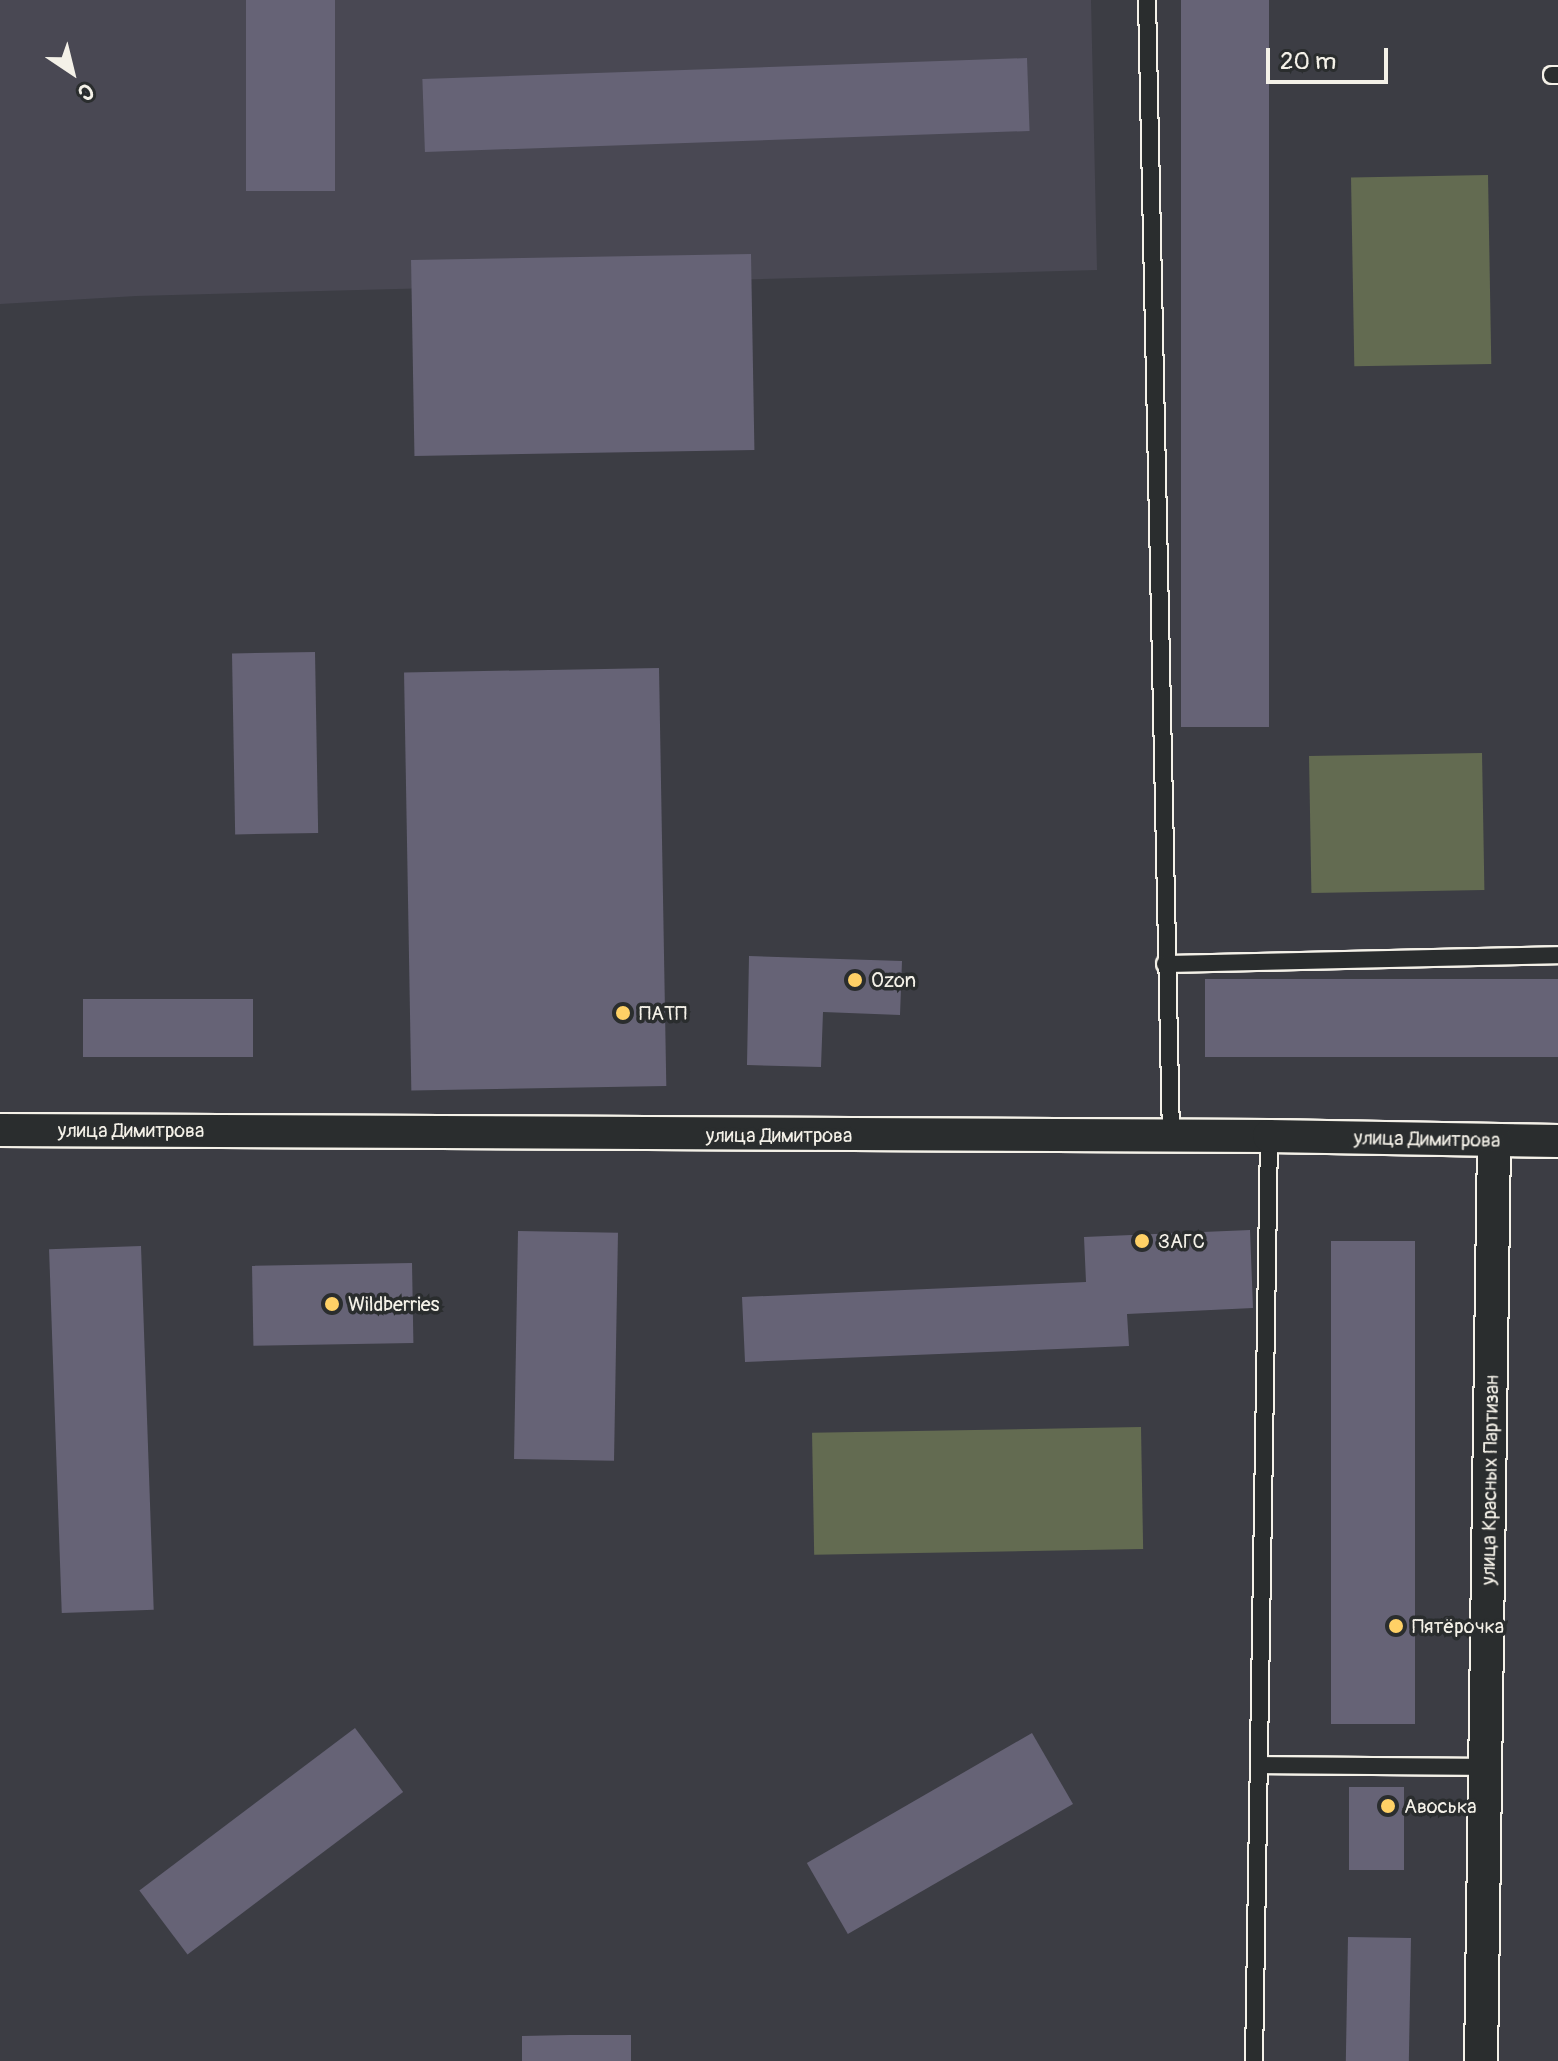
<!DOCTYPE html>
<meta charset="utf-8">
<style>
body{margin:0}
#map{position:relative;width:1558px;height:2061px;overflow:hidden;background:#3c3d44;font-family:Pangolin,sans-serif}
div>[style]{position:absolute}
.built>*{inset:0;background:#494853}
.green>*{inset:0;background:#636b51;transform-origin:0 0}
.building>*{inset:0;background:#666376;transform-origin:0 0}
.roads{filter:drop-shadow(2px 0 #f4f1e8) drop-shadow(-2px 0 #f4f1e8) drop-shadow(0 2px #f4f1e8) drop-shadow(0 -2px #f4f1e8)}
.lane>*{height:16px;margin:-8px;padding:0 8px;transform-origin:8px;border-radius:8px;background:#2a2d2e}
.street>*{height:32px;margin:-16px;padding:0 16px;transform-origin:16px;border-radius:16px;background:#2a2d2e}
.dots>*{width:22px;height:22px;translate:-50% -50%;box-sizing:border-box;border:4px solid #2a2d2e;border-radius:50%}
span{translate:-50% -50%;white-space:nowrap;text-align:center;line-height:1.15;-webkit-text-stroke:7px #2a2d2e;paint-order:stroke}
.poi-label{font-size:20px;color:#f4f1e8}
.left{translate:0 -50%;text-align:left}
.street-label{font-size:20px;color:#f4f1e8}
.north{position:absolute;left:32px;top:32px;width:80px;height:80px;-webkit-text-stroke:6px #2a2d2e;paint-order:stroke;rotate:145deg;font-size:22px;font-weight:700;line-height:32px;text-align:center;color:#f4f1e8}
.north::after{content:'';display:block;margin:auto;width:28px;height:36px;background:#f4f1e8;clip-path:polygon(50% 0,100% 100%,50% 72%,0 100%)}
.scale{position:absolute;left:1266px;top:48px;width:122px;height:36px;box-sizing:border-box;border:4px solid #f4f1e8;border-top:0;padding-left:10px;font-size:24px;line-height:28px;white-space:nowrap;color:#f4f1e8;-webkit-text-stroke:6px #2a2d2e;paint-order:stroke}
</style>
<div id="map">
<div class="built">
<i style="clip-path:polygon(0 0,1091px 0,1097px 270px,136px 296px,0 304px)"></i>
</div>
<div class="green">
<i style="left:1488px;top:175px;width:189px;height:137px;rotate:89deg"></i>
<i style="left:1482px;top:753px;width:137px;height:173px;rotate:89deg"></i>
<i style="left:1141px;top:1427px;width:122px;height:329px;rotate:89deg"></i>
</div>
<div class="building">
<i style="left:246px;top:0;width:89px;height:191px"></i>
<i style="left:1181px;top:0;width:88px;height:727px"></i>
<i style="left:1027px;top:58px;width:73px;height:605px;rotate:88deg"></i>
<i style="left:751px;top:254px;width:196px;height:340px;rotate:89deg"></i>
<i style="left:315px;top:652px;width:181px;height:83px;rotate:89deg"></i>
<i style="left:659px;top:668px;width:418px;height:255px;rotate:89deg"></i>
<i style="clip-path:polygon(749px 956px,902px 961px,900px 1015px,823px 1012px,821px 1067px,747px 1065px)"></i>
<i style="left:1558px;top:979px;width:78px;height:353px;rotate:90deg"></i>
<i style="left:83px;top:999px;width:170px;height:58px"></i>
<i style="clip-path:polygon(1250px 1230px,1253px 1308px,1127px 1314px,1129px 1346px,745px 1362px,742px 1297px,1086px 1282px,1084px 1237px)"></i>
<i style="left:518px;top:1231px;width:100px;height:228px;rotate:1deg"></i>
<i style="left:1331px;top:1241px;width:84px;height:483px"></i>
<i style="left:141px;top:1246px;width:364px;height:92px;rotate:88deg"></i>
<i style="left:412px;top:1263px;width:80px;height:160px;rotate:89deg"></i>
<i style="left:355px;top:1728px;width:80px;height:270px;rotate:53deg"></i>
<i style="left:1032px;top:1733px;width:82px;height:260px;rotate:60deg"></i>
<i style="left:1404px;top:1787px;width:83px;height:55px;rotate:90deg"></i>
<i style="left:1348px;top:1937px;width:63px;height:124px;rotate:1deg"></i>
<i style="clip-path:polygon(569px 2035px,631px 2035px,631px 2061px,522px 2061px,522px 2036px)"></i>
</div>
<div class="roads">
<div class="lane">
<i style="left:1147px;top:0;width:1138px;rotate:88.79deg"></i>
<i style="left:1552px;top:75px;width:6px"></i>
<i style="left:1165px;top:964px;width:393px;rotate:-1.3deg"></i>
<i style="left:1259px;top:1765px;width:227px;rotate:0.5deg"></i>
<i style="left:1254px;top:2061px;width:925px;rotate:-89.07deg"></i>
</div>
<div class="street">
<i style="left:0;top:1130px;width:1269px;rotate:0.27deg"></i>
<i style="left:1269px;top:1136px;width:289px;rotate:1deg"></i>
<i style="left:1481px;top:2061px;width:921px;rotate:-89.19deg"></i>
</div>
</div>
<div class="dots">
<i style="left:855px;top:980px;background:#ffd166"></i>
<i style="left:623px;top:1013px;background:#ffd166"></i>
<i style="left:1142px;top:1241px;background:#ffd166"></i>
<i style="left:332px;top:1304px;background:#ffd166"></i>
<i style="left:1396px;top:1626px;background:#ffd166"></i>
<i style="left:1388px;top:1806px;background:#ffd166"></i>
</div>
<div class="poi-label">
<span class="left" style="left:871px;top:980px">Ozon</span>
<span class="left" style="left:639px;top:1013px">ПАТП</span>
<span class="left" style="left:1158px;top:1241px">ЗАГС</span>
<span class="left" style="left:348px;top:1304px">Wildberries</span>
<span class="left" style="left:1412px;top:1626px">Пятёрочка</span>
<span class="left" style="left:1404px;top:1806px">Авоська</span>
</div>
<div class="street-label">
<span style="left:131px;top:1130px">улица Димитрова</span>
<span style="left:779px;top:1135px">улица Димитрова</span>
<span style="left:1427px;top:1139px;rotate:1deg">улица Димитрова</span>
<span style="left:1490px;top:1480px;rotate:-89deg">улица Красных Партизан</span>
</div>
<div class="north">С</div>
<div class="scale">20 m</div>
</div>
